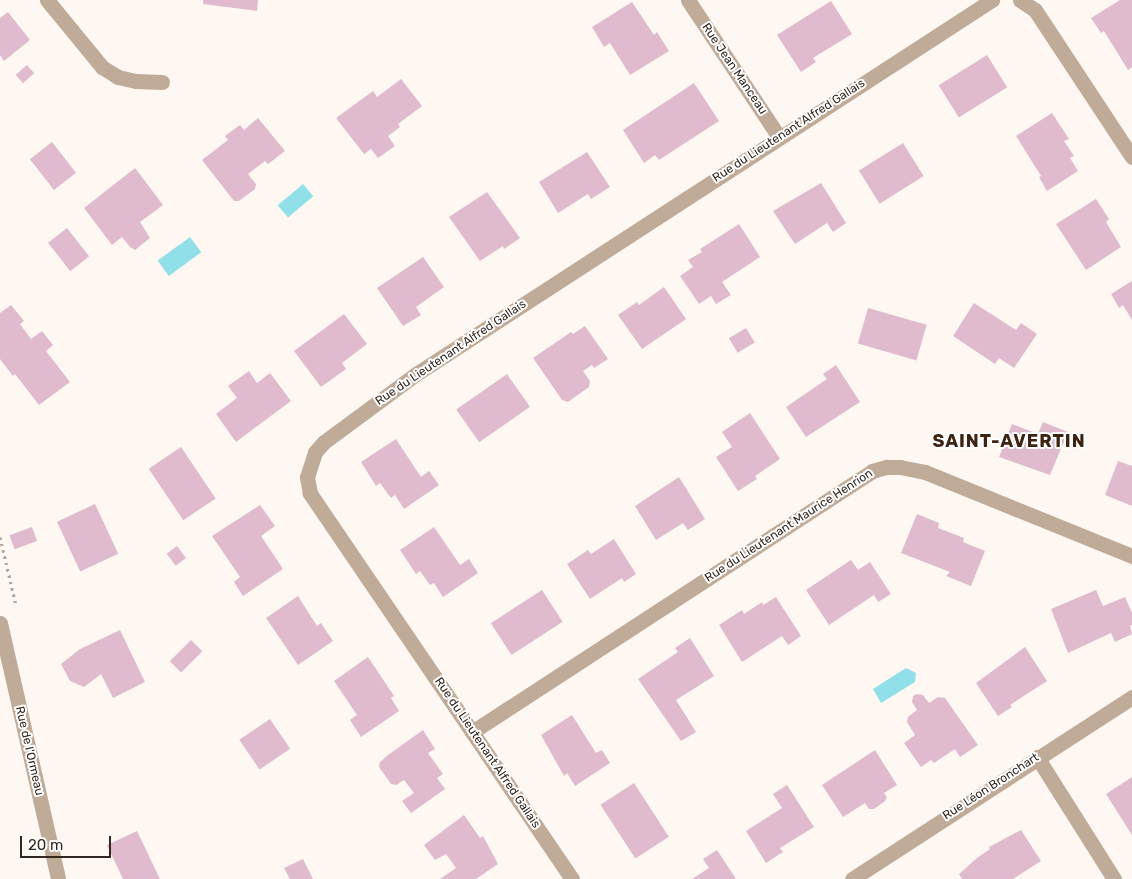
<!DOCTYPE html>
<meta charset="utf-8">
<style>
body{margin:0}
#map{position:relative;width:1132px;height:879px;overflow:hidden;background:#fef7f2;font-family:Rubik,sans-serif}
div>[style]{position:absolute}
.water>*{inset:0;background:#91e0e9;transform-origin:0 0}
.building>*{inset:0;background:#e0bbcd;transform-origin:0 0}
.path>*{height:3px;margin-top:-1.5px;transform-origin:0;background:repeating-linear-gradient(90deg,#aea59e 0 2.5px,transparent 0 6.5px)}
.minor>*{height:15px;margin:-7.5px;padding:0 7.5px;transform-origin:7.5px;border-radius:7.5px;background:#c0ab99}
span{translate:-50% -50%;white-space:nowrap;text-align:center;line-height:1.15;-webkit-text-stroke:4px #fff;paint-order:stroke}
.street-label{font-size:12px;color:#34271f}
.district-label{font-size:18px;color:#3d2312;font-weight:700;letter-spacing:1px}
.scale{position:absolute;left:20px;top:836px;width:91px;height:22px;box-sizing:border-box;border:2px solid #34271f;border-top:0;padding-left:6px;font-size:15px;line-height:18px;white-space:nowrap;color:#34271f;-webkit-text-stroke:4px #fff;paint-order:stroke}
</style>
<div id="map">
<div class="water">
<i style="left:303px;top:184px;width:16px;height:33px;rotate:50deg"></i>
<i style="left:190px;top:237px;width:19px;height:40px;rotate:54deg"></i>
<i style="clip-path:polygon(906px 668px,916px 673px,915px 682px,881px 703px,873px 689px)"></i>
</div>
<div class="building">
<i style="clip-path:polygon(203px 0,258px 0,257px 11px,203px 4px)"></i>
<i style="clip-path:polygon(1120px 0,1132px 0,1132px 67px,1128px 70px,1104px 31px,1101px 33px,1091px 18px)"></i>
<i style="clip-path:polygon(831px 1px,852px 34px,813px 58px,816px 62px,801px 72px,777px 35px)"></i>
<i style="clip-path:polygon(632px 2px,654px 35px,657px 32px,669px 51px,630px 75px,610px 43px,604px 47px,592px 27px)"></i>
<i style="clip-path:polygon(8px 12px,30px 40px,4px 61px,0 55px,0 18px)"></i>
<i style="left:987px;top:55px;width:38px;height:57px;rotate:58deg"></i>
<i style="left:27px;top:65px;width:11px;height:15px;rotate:49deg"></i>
<i style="clip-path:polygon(401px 79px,422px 106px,398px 124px,400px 127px,388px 136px,395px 146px,378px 158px,371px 149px,364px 154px,336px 118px,373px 91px,377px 97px)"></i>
<i style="clip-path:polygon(694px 83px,719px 121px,659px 160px,655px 155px,644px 163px,623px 130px)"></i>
<i style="clip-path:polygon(1052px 113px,1069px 139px,1064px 141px,1074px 156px,1070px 158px,1078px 171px,1047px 191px,1039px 177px,1041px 176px,1016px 136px)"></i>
<i style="clip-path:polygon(258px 118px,285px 151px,268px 164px,265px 161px,248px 174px,256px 184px,255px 189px,239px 201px,234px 201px,202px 160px,228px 140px,225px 136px,240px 125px,244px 130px)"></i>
<i style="left:52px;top:142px;width:39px;height:28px;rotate:52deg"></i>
<i style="left:903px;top:143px;width:39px;height:52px;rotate:58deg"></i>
<i style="clip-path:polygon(587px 152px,610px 187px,591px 199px,588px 194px,558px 213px,539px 182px)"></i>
<i style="clip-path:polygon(135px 168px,163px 205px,140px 222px,150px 238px,135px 250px,130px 247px,122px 237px,112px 245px,84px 208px)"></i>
<i style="clip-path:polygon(821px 183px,846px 223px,833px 232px,827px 223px,795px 244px,773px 211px)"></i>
<i style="clip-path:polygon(487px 192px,520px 238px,504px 249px,503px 246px,480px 261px,449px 217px)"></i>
<i style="clip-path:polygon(1096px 199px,1109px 219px,1106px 222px,1121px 247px,1086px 270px,1056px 224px)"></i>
<i style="clip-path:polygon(739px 224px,760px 257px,722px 282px,731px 295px,716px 304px,711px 296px,699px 304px,680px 276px,693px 267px,688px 260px,702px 252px,700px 249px)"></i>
<i style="left:67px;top:228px;width:36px;height:24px;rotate:52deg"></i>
<i style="clip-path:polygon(423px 257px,444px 287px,416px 307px,421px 315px,403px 326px,377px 288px)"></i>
<i style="clip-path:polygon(1132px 281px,1132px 320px,1123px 305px,1119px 308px,1111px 294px)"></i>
<i style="clip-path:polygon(664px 287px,686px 319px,642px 349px,618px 315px,637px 302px,639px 305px)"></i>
<i style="clip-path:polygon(974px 303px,1016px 330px,1021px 323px,1037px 334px,1014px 368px,999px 358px,995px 364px,953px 336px)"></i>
<i style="clip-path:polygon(11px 305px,24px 321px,20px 324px,31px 339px,42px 331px,53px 345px,46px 351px,70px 382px,39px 405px,15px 374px,13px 376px,0 359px,0 313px)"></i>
<i style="left:868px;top:308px;width:61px;height:37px;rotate:16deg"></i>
<i style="clip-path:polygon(344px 314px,367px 344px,342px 363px,346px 369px,321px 387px,294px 351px)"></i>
<i style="clip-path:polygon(585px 326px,608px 359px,594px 368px,592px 365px,583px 371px,590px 381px,589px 387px,568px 402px,562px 400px,533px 358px,571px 332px,573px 334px)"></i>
<i style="left:746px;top:328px;width:17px;height:20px;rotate:59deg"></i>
<i style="clip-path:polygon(836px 365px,860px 402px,806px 437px,786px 407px,827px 379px,823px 374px)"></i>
<i style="clip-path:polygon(249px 371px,257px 383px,270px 373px,291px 401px,236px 442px,216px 414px,237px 398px,228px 386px)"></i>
<i style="left:507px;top:374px;width:40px;height:62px;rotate:55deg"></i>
<i style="clip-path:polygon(750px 413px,780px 459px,755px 476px,757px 479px,738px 491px,716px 457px,732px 447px,722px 432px)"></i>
<i style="clip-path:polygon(1043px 422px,1068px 432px,1050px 475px,999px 457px,1012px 424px,1038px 434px)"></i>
<i style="clip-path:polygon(396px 439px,421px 477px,429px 471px,439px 485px,404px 509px,395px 495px,391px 498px,380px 483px,376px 486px,361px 462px)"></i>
<i style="left:181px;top:447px;width:62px;height:39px;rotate:56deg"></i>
<i style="clip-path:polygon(1118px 461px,1132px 466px,1132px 506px,1105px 495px)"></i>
<i style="clip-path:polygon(679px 477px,705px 519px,688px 530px,683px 523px,656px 540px,635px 506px)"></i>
<i style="left:95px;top:504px;width:55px;height:42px;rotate:65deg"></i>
<i style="clip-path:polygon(260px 505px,275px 526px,261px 536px,283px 569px,243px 596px,234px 582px,240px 577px,212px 536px)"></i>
<i style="clip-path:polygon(917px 514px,939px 523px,938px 528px,964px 538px,963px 542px,985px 551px,971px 586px,946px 576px,950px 572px,901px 553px)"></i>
<i style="left:32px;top:527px;width:15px;height:24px;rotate:70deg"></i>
<i style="clip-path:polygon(434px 527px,460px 565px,469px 559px,478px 573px,443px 597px,434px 583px,430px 585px,420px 571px,416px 574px,400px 550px)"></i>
<i style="clip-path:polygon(614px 539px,636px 574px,624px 582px,622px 578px,590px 599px,567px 564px,588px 550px,591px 554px)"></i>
<i style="left:177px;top:546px;width:15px;height:13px;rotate:53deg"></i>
<i style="clip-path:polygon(851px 560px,858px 570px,870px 562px,891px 594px,878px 602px,874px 595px,829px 625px,806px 590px)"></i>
<i style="left:542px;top:590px;width:38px;height:61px;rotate:57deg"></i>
<i style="clip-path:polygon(1096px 590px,1103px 606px,1125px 597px,1132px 613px,1132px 625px,1130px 626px,1132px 634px,1115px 642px,1111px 633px,1068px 653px,1051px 609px)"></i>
<i style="clip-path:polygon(298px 596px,317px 626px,321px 623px,333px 641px,298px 665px,266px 618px)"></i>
<i style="clip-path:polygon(776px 597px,801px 636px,788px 645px,782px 636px,742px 662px,719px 625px,742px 610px,744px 614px,762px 602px,763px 605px)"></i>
<i style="clip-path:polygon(120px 630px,145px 682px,113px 698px,101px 674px,84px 687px,70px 681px,61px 664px,80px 649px)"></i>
<i style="clip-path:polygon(690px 638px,714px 676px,676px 700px,696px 732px,681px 741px,638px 679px,678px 652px,675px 648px)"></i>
<i style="left:191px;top:640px;width:16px;height:30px;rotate:45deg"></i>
<i style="clip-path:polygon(1025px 647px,1047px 681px,1010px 705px,1012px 707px,998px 716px,976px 683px)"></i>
<i style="clip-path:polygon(368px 657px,394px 696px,391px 698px,399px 711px,361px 737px,350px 720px,357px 715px,334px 681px)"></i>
<i style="clip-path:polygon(917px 694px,923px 695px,929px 703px,938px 697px,945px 698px,978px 745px,960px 757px,955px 749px,934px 763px,931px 760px,921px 767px,904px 743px,915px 735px,907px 722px,908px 717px,917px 710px,912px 702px,913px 696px)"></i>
<i style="clip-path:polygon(572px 715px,596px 753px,602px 750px,610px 763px,575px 786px,567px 773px,564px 776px,541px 735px)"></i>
<i style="left:270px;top:719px;width:36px;height:37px;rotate:56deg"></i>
<i style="clip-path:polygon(423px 730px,435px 749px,428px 753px,443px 774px,437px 778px,445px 789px,411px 813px,402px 801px,414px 793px,404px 780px,396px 785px,391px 784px,379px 767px,380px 762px,388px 755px)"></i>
<i style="clip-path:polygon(875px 750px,897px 785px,884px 793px,887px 797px,885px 801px,874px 809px,869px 809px,865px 803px,843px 817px,822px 785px)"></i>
<i style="clip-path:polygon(1132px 777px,1132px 835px,1106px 794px)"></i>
<i style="left:634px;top:783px;width:64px;height:40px;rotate:57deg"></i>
<i style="clip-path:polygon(787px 785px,814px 827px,780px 848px,783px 852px,766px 863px,746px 831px,782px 808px,773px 794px)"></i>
<i style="clip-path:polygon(464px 815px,480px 838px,483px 836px,498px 864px,476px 879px,440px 879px,456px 868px,446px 854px,435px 860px,424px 845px)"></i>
<i style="clip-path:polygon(1021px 830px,1041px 861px,1013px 879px,962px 879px,959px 874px,977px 858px,990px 849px,989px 847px)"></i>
<i style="clip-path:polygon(137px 831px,160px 879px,123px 879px,107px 845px)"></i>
<i style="clip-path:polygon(717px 850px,736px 879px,692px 879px,709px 868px,703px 859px)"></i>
<i style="clip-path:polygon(303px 859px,313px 879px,290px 879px,284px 868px)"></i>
</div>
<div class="path">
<i style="left:0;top:537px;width:70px;rotate:76.8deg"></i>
</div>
<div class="minor">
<i style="left:47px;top:0;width:87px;rotate:50.6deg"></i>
<i style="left:102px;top:67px;width:19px;rotate:32deg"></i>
<i style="left:118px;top:77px;width:18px;rotate:13deg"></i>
<i style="left:136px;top:81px;width:26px;rotate:2deg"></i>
<i style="left:688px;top:0;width:164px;rotate:56.4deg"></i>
<i style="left:1020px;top:0;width:18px;rotate:34deg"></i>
<i style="left:1035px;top:10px;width:176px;rotate:56.6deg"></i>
<i style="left:0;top:623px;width:262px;rotate:77.2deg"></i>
<i style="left:472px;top:732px;width:478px;rotate:-33.1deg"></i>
<i style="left:872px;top:471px;width:15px;rotate:-16deg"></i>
<i style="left:886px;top:467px;width:14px"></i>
<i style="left:900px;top:467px;width:25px;rotate:11deg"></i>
<i style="left:925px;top:472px;width:223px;rotate:22.1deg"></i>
<i style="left:1037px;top:757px;width:144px;rotate:57.7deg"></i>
<i style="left:572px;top:879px;width:467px;rotate:-124.2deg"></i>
<i style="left:310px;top:493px;width:16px;rotate:-101deg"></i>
<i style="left:307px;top:477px;width:26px;rotate:-72deg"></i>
<i style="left:315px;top:452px;width:13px;rotate:-48deg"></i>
<i style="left:324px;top:442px;width:114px;rotate:-36.5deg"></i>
<i style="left:416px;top:374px;width:687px;rotate:-33deg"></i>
<i style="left:852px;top:879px;width:334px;rotate:-33deg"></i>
</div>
<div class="street-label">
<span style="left:734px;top:69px;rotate:56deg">Rue Jean Manceau</span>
<span style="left:789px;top:131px;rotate:-33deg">Rue du Lieutenant Alfred Gallais</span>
<span style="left:451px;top:353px;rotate:-34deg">Rue du Lieutenant Alfred Gallais</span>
<span style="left:789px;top:526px;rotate:-33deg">Rue du Lieutenant Maurice Henrion</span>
<span style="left:29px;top:751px;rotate:77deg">Rue de l'Ormeau</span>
<span style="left:487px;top:753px;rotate:56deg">Rue du Lieutenant Alfred Gallais</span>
<span style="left:991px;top:787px;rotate:-33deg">Rue Léon Bronchart</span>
</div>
<div class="district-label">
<span style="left:1009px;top:441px">SAINT-AVERTIN</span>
</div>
<div class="scale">20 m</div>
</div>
